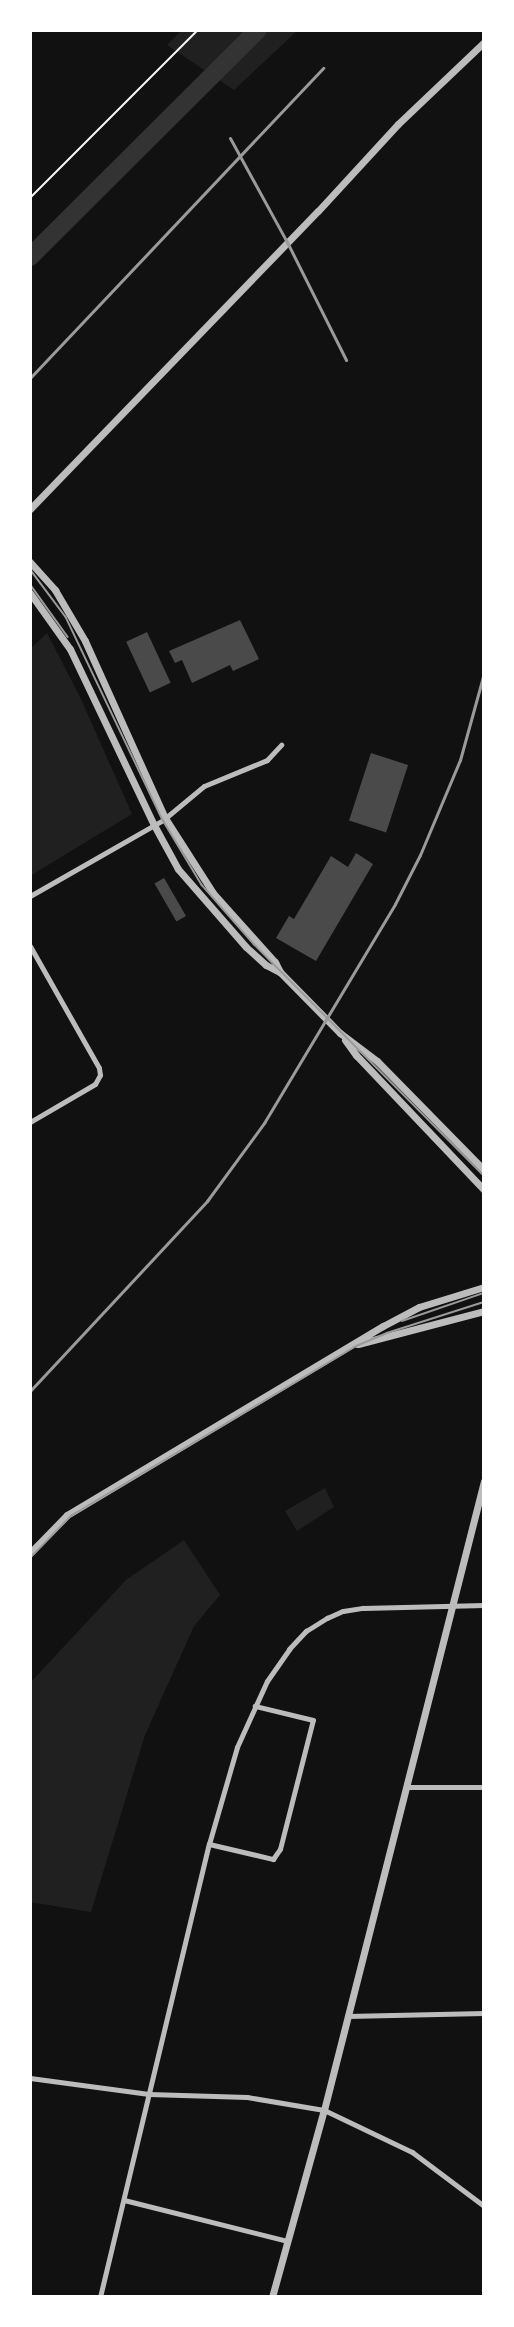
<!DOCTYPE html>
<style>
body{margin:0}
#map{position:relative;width:514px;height:2327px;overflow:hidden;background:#111;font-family:"Source Serif 4",serif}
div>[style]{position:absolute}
.green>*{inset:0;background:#202020}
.river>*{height:18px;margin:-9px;padding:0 9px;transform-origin:9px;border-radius:9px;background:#333}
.building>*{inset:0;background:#4a4a4a;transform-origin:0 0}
.path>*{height:1.5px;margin:-0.75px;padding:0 0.75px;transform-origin:0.75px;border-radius:0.75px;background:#f5f5f5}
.minor>*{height:5px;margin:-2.5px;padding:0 2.5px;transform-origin:2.5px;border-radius:2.5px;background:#bcbcbc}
.tertiary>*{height:7px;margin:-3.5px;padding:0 3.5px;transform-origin:3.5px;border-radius:3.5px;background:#bcbcbc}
.tram>*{height:1.5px;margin:-0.75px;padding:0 0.75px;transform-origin:0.75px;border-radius:0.75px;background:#9a9a9a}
.rail>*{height:3px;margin:-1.5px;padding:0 1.5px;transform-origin:1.5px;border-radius:1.5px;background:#9a9a9a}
span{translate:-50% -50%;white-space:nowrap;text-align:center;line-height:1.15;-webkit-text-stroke:5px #fff;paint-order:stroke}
.frame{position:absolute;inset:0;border:32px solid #fff;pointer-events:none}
</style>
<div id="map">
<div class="green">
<i style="clip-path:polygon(182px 30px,298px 30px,234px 90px,167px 45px)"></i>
<i style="clip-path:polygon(47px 633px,80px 697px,132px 814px,30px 876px,30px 649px)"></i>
<i style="clip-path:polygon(325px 1488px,334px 1507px,297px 1531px,285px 1511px)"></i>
<i style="clip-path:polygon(184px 1540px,220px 1595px,194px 1626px,145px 1735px,91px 1912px,30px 1902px,30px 1683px,126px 1580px)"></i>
</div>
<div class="river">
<i style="left:30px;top:257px;width:322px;rotate:-44.9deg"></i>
</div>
<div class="building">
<i style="clip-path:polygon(240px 620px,259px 659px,233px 671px,230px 665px,192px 683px,182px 660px,175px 663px,169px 651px)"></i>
<i style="left:147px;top:632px;width:56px;height:23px;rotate:65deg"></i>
<i style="left:371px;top:753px;width:39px;height:71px;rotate:18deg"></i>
<i style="clip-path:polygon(356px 853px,373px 864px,316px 961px,276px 938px,289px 916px,294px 919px,331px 856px,348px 867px)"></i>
<i style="left:164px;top:878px;width:44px;height:11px;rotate:60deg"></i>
</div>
<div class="path">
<i style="left:30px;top:198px;width:238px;rotate:-45deg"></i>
</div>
<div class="minor">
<i style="left:30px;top:896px;width:153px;rotate:-29.7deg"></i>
<i style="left:163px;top:820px;width:53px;rotate:-39.7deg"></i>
<i style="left:204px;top:786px;width:68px;rotate:-22.4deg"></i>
<i style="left:267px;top:760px;width:21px;rotate:-47deg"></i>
<i style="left:30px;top:946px;width:140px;rotate:60.5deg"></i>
<i style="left:99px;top:1068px;width:7px;rotate:82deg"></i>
<i style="left:100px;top:1075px;width:10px;rotate:119deg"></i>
<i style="left:95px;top:1084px;width:75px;rotate:149.7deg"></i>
<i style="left:406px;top:1787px;width:78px"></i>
<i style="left:209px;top:1844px;width:66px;rotate:13.2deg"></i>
<i style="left:273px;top:1859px;width:12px;rotate:-55deg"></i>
<i style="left:280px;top:1849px;width:133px;rotate:-75.7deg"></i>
<i style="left:313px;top:1720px;width:60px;rotate:-166.4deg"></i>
<i style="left:347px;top:2016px;width:137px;rotate:-1.3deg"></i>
<i style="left:30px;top:2078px;width:120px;rotate:7.7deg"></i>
<i style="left:149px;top:2094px;width:98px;rotate:1.8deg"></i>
<i style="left:247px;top:2097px;width:78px;rotate:9.6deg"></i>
<i style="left:324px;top:2110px;width:98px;rotate:25.5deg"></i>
<i style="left:412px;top:2152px;width:90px;rotate:36.9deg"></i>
<i style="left:124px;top:2200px;width:168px;rotate:14.1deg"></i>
<i style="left:100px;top:2297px;width:466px;rotate:-76.5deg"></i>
<i style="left:209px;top:1844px;width:101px;rotate:-73.9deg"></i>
<i style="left:237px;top:1747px;width:72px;rotate:-65.6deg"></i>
<i style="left:267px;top:1681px;width:39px;rotate:-55deg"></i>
<i style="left:289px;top:1649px;width:25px;rotate:-47deg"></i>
<i style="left:306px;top:1631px;width:25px;rotate:-32deg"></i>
<i style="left:327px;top:1618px;width:17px;rotate:-24deg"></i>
<i style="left:343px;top:1611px;width:20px;rotate:-9deg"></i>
<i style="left:363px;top:1608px;width:121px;rotate:-1.4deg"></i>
</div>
<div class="tertiary">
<i style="left:30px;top:509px;width:414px;rotate:-46deg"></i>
<i style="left:318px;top:211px;width:118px;rotate:-47.4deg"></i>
<i style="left:398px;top:124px;width:119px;rotate:-43.6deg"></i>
<i style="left:30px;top:562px;width:38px;rotate:48deg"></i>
<i style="left:55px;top:590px;width:59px;rotate:59.5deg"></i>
<i style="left:85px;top:641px;width:194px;rotate:65.7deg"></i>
<i style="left:165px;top:818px;width:89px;rotate:57.4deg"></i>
<i style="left:213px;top:893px;width:93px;rotate:48.1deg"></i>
<i style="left:275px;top:962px;width:11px;rotate:63deg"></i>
<i style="left:280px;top:972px;width:86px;rotate:45.5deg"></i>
<i style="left:340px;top:1033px;width:46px;rotate:37.1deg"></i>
<i style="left:377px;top:1061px;width:153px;rotate:45.5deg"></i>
<i style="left:30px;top:593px;width:69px;rotate:54.5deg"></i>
<i style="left:70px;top:649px;width:195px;rotate:64.5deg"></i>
<i style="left:154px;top:825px;width:50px;rotate:61.4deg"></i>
<i style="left:178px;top:869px;width:103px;rotate:48.9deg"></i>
<i style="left:246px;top:947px;width:27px;rotate:42deg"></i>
<i style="left:266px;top:965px;width:16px;rotate:27deg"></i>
<i style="left:345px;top:1040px;width:19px;rotate:54deg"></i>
<i style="left:356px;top:1055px;width:186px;rotate:46.5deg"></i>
<i style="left:358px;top:1344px;width:130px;rotate:-14.7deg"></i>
<i style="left:30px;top:1553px;width:53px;rotate:-45.8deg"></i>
<i style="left:67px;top:1515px;width:368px;rotate:-30.9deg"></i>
<i style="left:383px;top:1326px;width:41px;rotate:-27.8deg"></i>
<i style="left:419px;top:1307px;width:68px;rotate:-17.1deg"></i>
<i style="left:272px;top:2297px;width:194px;rotate:-74.5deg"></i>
<i style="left:324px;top:2110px;width:649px;rotate:-75.73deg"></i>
</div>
<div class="tram">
<i style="left:30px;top:569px;width:60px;rotate:53.1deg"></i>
<i style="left:66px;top:617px;width:225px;rotate:64.5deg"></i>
<i style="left:163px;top:820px;width:76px;rotate:59deg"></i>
<i style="left:202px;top:885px;width:79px;rotate:48.6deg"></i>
<i style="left:254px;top:944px;width:327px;rotate:45.2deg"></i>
<i style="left:30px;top:584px;width:65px;rotate:54.4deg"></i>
<i style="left:402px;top:1321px;width:87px;rotate:-18.9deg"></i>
<i style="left:30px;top:1558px;width:59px;rotate:-45.7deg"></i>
<i style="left:71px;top:1516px;width:330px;rotate:-30.8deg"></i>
<i style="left:354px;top:1347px;width:36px;rotate:-23deg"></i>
<i style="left:387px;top:1333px;width:102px;rotate:-17.7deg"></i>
</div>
<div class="rail">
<i style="left:230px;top:138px;width:119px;rotate:61.3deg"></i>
<i style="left:287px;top:242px;width:132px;rotate:63.4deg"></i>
<i style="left:30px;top:378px;width:427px;rotate:-46.6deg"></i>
<i style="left:30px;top:1391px;width:260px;rotate:-47deg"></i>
<i style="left:207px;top:1201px;width:97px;rotate:-53.8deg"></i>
<i style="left:264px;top:1123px;width:255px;rotate:-59.1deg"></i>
<i style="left:395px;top:904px;width:55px;rotate:-63deg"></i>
<i style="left:420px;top:855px;width:103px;rotate:-67.2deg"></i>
<i style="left:460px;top:760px;width:90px;rotate:-74.6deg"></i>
</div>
<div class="frame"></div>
</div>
